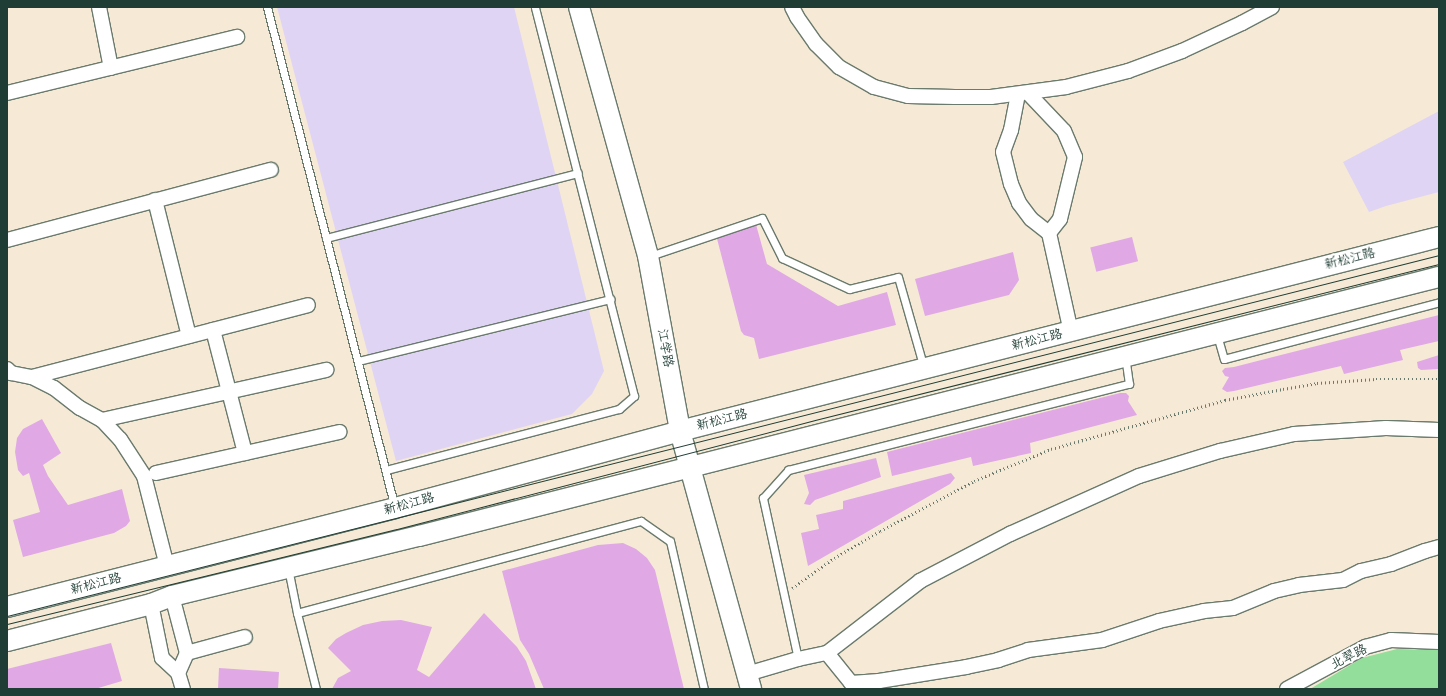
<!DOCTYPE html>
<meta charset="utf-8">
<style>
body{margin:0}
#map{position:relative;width:1446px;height:696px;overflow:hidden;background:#f6ead6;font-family:"Comic Neue","LXGW WenKai TC",sans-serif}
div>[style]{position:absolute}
.built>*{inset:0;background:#e0d4f4}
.green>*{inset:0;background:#93de9a}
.building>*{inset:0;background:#e0a9e5;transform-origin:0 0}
.path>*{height:2.5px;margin-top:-1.25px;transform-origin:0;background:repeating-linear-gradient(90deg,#6a7a6d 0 1px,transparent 0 4px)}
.roads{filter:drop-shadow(1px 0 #6a7a6d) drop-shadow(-1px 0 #6a7a6d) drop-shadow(0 1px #6a7a6d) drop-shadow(0 -1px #6a7a6d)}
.lane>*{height:7px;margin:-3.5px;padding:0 3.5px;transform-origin:3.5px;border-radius:3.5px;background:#fff}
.street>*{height:14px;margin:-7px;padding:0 7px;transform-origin:7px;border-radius:7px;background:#fff}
.secondary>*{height:20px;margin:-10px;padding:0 10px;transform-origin:10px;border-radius:10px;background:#fff}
.tram>*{height:1px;margin:-0.5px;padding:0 0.5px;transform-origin:0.5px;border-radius:0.5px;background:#1f3d34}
span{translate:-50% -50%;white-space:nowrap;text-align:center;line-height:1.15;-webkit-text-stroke:4px #fff;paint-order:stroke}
.street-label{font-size:13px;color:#1f3d34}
.frame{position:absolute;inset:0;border:8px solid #1f3d34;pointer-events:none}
</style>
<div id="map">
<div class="built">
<i style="clip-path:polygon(277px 7px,514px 7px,604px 371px,592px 394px,572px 414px,396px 461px)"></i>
<i style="clip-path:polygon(1439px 111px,1439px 192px,1386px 206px,1369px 212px,1343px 162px)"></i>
</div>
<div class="green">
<i style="clip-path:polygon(1397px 649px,1439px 650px,1439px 689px,1310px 689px,1362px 658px)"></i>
</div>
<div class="building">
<i style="clip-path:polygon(755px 221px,767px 264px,838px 306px,887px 292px,896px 325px,759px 359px,754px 338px,744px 335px,741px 331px,715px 231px)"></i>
<i style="left:1132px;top:237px;width:25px;height:43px;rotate:76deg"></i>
<i style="clip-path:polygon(1013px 252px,1019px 280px,1009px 295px,925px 316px,915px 279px)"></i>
<i style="clip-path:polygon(1439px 315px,1439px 341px,1400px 350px,1403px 360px,1344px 374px,1341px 366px,1234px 391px,1227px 392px,1222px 389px,1229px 377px,1225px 376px,1222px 371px,1225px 368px,1234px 367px)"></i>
<i style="clip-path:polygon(1439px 355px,1439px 369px,1421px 370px,1418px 368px,1417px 362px)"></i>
<i style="clip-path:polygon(1120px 393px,1126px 393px,1129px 396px,1128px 401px,1137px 415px,1030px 443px,1031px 453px,973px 466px,971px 457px,892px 476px,887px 452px)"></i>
<i style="clip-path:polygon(42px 419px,61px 453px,43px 465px,48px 476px,68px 505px,122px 489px,130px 521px,126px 526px,114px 533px,23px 557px,13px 520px,40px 512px,29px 473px,23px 476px,18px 470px,15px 452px,17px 438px,23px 429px)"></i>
<i style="clip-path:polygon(876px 458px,881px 477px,815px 500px,810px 505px,804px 504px,809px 493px,804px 475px)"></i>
<i style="clip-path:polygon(951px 473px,955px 478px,950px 484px,808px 566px,801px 533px,819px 529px,816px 515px,843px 509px,843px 501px)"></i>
<i style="clip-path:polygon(623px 543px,636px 549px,647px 558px,655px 570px,684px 689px,544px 689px,529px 654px,520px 640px,502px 571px,598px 545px)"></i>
<i style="clip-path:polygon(484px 613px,517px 647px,526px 661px,536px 689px,332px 689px,338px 678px,351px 671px,328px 648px,336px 639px,346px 633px,363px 625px,382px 621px,401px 620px,432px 627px,417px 670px,429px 677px)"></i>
<i style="clip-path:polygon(111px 643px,122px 681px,95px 689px,7px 689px,7px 669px)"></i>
<i style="clip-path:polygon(219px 668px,279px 672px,278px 689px,218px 689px)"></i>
</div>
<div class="path">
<i style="left:792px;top:588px;width:52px;rotate:-35.5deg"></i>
<i style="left:834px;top:558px;width:53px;rotate:-30.4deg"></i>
<i style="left:880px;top:531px;width:106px;rotate:-28deg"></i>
<i style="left:974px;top:481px;width:83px;rotate:-22.6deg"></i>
<i style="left:1051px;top:449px;width:181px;rotate:-15.7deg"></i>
<i style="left:1225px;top:400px;width:59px;rotate:-10.7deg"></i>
<i style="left:1283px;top:389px;width:35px;rotate:-10deg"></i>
<i style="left:1317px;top:383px;width:59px;rotate:-3.9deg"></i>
<i style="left:1376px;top:379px;width:63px"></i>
</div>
<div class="roads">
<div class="lane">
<i style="left:267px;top:7px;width:517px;rotate:75.67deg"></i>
<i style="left:326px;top:238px;width:260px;rotate:-14.5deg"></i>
<i style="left:650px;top:256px;width:118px;rotate:-18.7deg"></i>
<i style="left:762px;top:218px;width:45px;rotate:63.4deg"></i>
<i style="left:782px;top:258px;width:74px;rotate:24.8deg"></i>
<i style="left:849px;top:289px;width:50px;rotate:-13.8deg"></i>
<i style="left:898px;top:277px;width:95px;rotate:74.1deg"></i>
<i style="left:1217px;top:335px;width:25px;rotate:74deg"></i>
<i style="left:1224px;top:359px;width:222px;rotate:-14.8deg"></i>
<i style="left:358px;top:361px;width:260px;rotate:-13.8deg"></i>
<i style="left:386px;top:470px;width:241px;rotate:-14.7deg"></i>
<i style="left:619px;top:409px;width:20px;rotate:-41deg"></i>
<i style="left:634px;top:396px;width:401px;rotate:-104.3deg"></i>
<i style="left:288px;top:568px;width:46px;rotate:78.7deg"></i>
<i style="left:297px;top:613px;width:78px;rotate:76deg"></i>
<i style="left:297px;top:613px;width:356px;rotate:-15deg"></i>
<i style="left:641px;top:521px;width:35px;rotate:35deg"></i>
<i style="left:670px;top:541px;width:152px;rotate:77.1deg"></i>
<i style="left:798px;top:659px;width:165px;rotate:-102.3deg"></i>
<i style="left:763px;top:498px;width:38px;rotate:-48deg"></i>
<i style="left:788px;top:470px;width:352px;rotate:-14.2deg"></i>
<i style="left:1129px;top:384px;width:27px;rotate:-98deg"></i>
</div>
<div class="street">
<i style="left:99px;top:7px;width:62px;rotate:78.9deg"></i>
<i style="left:792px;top:7px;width:11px;rotate:63deg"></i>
<i style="left:797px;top:17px;width:33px;rotate:55deg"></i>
<i style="left:816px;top:44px;width:33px;rotate:45deg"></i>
<i style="left:839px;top:67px;width:40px;rotate:29.7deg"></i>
<i style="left:874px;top:87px;width:35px;rotate:15deg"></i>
<i style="left:908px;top:96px;width:47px;rotate:1.2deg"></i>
<i style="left:955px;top:97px;width:36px"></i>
<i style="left:991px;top:97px;width:76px;rotate:-7.6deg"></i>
<i style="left:1066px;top:87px;width:64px;rotate:-14.5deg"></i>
<i style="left:1128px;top:71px;width:58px;rotate:-20.3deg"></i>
<i style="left:1182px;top:51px;width:66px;rotate:-25deg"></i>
<i style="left:1242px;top:23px;width:34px;rotate:-28deg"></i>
<i style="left:7px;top:93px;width:237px;rotate:-13.7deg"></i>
<i style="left:1028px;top:93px;width:52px;rotate:46.5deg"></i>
<i style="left:1064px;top:131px;width:28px;rotate:67deg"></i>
<i style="left:1075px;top:157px;width:64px;rotate:103.6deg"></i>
<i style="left:1060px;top:219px;width:18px;rotate:128deg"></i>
<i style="left:1049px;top:233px;width:101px;rotate:77.5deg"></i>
<i style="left:1018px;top:94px;width:37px;rotate:101deg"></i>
<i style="left:1011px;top:130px;width:23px;rotate:110deg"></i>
<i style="left:1003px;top:152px;width:33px;rotate:76deg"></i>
<i style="left:1011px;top:184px;width:21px;rotate:67deg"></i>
<i style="left:1019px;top:203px;width:20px;rotate:53deg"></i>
<i style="left:1031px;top:219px;width:23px;rotate:38deg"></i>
<i style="left:155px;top:200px;width:140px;rotate:76deg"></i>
<i style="left:7px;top:240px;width:273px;rotate:-14.9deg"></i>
<i style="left:213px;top:330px;width:127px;rotate:75.4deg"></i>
<i style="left:7px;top:369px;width:6px;rotate:45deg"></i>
<i style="left:11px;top:373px;width:21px;rotate:11deg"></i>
<i style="left:32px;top:377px;width:25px;rotate:27deg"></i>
<i style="left:54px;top:388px;width:33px;rotate:38deg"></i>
<i style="left:80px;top:408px;width:25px;rotate:29deg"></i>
<i style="left:102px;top:420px;width:26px;rotate:47deg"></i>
<i style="left:120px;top:439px;width:44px;rotate:57deg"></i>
<i style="left:144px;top:476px;width:93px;rotate:75.7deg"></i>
<i style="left:32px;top:377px;width:285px;rotate:-14.6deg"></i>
<i style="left:102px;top:420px;width:230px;rotate:-12.6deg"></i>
<i style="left:156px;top:473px;width:188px;rotate:-12.6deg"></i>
<i style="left:172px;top:596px;width:59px;rotate:75.3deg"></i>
<i style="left:187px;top:653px;width:22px;rotate:114deg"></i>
<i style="left:151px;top:604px;width:55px;rotate:78.5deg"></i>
<i style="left:162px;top:658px;width:22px;rotate:43deg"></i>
<i style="left:178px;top:673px;width:17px;rotate:73deg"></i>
<i style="left:187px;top:653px;width:60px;rotate:-15.4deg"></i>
<i style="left:827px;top:653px;width:38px;rotate:51deg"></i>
<i style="left:851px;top:683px;width:28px;rotate:-4deg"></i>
<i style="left:879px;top:681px;width:88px;rotate:-9.1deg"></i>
<i style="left:966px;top:667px;width:33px;rotate:-12deg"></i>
<i style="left:998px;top:660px;width:32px;rotate:-18deg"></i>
<i style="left:1028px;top:650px;width:75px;rotate:-7.7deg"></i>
<i style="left:1102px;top:640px;width:60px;rotate:-18.4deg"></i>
<i style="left:1159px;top:621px;width:46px;rotate:-12.5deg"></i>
<i style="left:1204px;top:611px;width:29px;rotate:-6deg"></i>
<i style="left:1233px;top:608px;width:44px;rotate:-22.5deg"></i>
<i style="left:1274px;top:591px;width:26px;rotate:-13deg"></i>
<i style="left:1299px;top:585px;width:44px;rotate:-6.5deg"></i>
<i style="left:1343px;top:580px;width:20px;rotate:-27deg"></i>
<i style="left:1361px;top:571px;width:31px;rotate:-13deg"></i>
<i style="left:1391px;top:564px;width:36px;rotate:-21deg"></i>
<i style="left:1425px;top:551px;width:15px;rotate:-16deg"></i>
<i style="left:747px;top:674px;width:53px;rotate:-16.4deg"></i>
<i style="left:798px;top:659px;width:30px;rotate:-12deg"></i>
<i style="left:827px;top:653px;width:118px;rotate:-37.7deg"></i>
<i style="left:920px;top:581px;width:102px;rotate:-27.6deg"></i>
<i style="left:1010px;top:534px;width:141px;rotate:-24.2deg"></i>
<i style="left:1139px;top:476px;width:85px;rotate:-17.2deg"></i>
<i style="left:1220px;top:451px;width:76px;rotate:-12.9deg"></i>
<i style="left:1294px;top:434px;width:92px;rotate:-3.7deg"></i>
<i style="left:1386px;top:428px;width:53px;rotate:2.2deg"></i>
<i style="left:1287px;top:689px;width:89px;rotate:-28.3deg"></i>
<i style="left:1365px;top:647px;width:27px;rotate:-15deg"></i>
<i style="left:1391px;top:640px;width:48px;rotate:2.4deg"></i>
</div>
<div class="secondary">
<i style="left:579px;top:7px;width:258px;rotate:74.5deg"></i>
<i style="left:648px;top:256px;width:178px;rotate:79.6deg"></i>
<i style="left:680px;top:431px;width:268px;rotate:74.6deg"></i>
<i style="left:7px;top:607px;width:400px;rotate:-14.3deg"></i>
<i style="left:395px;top:508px;width:295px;rotate:-15.1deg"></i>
<i style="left:680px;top:431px;width:783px;rotate:-14.34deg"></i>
<i style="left:7px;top:641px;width:149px;rotate:-14.4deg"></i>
<i style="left:151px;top:604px;width:22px;rotate:-21deg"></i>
<i style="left:172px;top:596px;width:254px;rotate:-13.7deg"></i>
<i style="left:419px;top:536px;width:1052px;rotate:-14.25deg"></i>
</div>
</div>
<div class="tram">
<i style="left:7px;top:616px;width:1477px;rotate:-14.15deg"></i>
<i style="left:7px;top:624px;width:401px;rotate:-13.7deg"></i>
<i style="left:397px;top:529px;width:432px;rotate:-14.6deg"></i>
<i style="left:815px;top:420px;width:643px;rotate:-14.04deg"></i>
</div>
<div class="street-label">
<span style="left:1350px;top:259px;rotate:-14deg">新松江路</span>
<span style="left:1037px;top:340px;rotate:-14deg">新松江路</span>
<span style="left:665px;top:348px;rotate:80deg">江学路</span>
<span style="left:722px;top:420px;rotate:-14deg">新松江路</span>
<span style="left:409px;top:504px;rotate:-15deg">新松江路</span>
<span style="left:96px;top:584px;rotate:-14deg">新松江路</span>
<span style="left:1349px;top:657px;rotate:-27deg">北翠路</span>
</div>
<div class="frame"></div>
</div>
